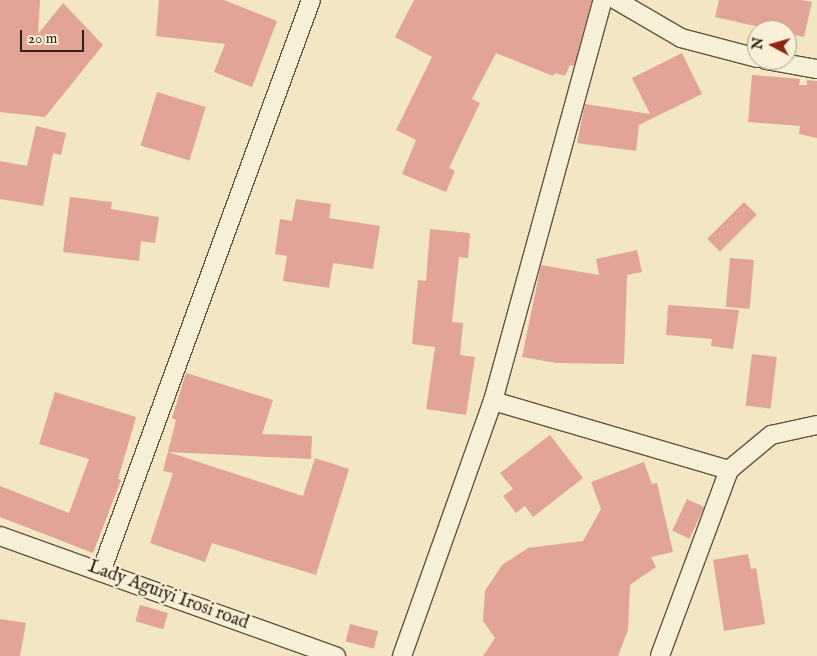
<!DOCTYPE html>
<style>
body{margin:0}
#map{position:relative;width:817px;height:656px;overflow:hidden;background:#f2e7c2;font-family:"IM FELL English",serif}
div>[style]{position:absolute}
.building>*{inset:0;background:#e2a496;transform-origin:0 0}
.roads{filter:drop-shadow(1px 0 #645343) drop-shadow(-1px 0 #645343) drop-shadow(0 1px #645343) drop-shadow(0 -1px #645343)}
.street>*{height:18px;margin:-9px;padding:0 9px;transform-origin:9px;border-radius:9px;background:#f7efd7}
span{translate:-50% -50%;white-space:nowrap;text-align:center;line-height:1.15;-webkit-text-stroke:4.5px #f7efd7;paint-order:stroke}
.street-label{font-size:18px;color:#342219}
.north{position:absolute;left:747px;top:20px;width:50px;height:50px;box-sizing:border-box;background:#f7efd7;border:1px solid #a99d8b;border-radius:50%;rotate:276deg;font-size:14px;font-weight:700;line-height:20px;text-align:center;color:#342219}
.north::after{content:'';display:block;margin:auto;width:18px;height:22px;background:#8f2418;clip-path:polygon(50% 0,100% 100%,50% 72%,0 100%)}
.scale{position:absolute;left:20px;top:30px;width:64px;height:22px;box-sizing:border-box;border:2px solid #342219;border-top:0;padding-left:6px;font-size:15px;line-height:18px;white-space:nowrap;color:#342219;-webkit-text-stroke:4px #f7efd7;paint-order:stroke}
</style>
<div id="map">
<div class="building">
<i style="clip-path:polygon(0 0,40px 0,38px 34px,63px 3px,103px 45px,45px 117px,0 112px)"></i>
<i style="clip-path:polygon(159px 0,224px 0,277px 21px,252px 87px,214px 72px,225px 44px,156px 36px)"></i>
<i style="clip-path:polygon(414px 0,592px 0,575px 63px,573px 66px,570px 65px,565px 76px,555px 73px,553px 76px,496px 53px,472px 99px,480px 103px,449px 168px,455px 171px,446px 192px,402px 174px,416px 140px,396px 130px,432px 57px,395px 37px)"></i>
<i style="clip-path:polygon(719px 0,801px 0,812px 2px,804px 37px,787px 33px,787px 30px,773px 30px,715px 17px)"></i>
<i style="clip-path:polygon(682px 53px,702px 94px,639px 125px,636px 151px,577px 143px,585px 104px,650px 114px,632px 78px)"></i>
<i style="clip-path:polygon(752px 75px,800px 79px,799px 85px,807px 85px,807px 80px,817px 81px,817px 138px,799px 134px,800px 126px,748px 122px)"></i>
<i style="left:157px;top:92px;width:51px;height:56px;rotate:17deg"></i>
<i style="clip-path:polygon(36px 126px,66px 133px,61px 155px,53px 153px,43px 206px,0 199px,0 161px,27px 166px)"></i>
<i style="clip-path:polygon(70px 197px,112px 202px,111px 209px,159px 217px,155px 243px,141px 241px,139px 261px,63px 252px)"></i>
<i style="clip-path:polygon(296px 199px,331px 204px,329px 218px,380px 226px,373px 269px,333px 263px,329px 288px,283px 281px,287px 256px,275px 254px,280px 219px,292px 221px)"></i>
<i style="left:744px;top:202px;width:18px;height:52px;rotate:45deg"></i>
<i style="clip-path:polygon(430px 229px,470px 233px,468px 258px,459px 257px,452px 322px,463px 323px,460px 355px,475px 357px,466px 415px,426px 409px,435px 347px,412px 344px,418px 280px,426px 281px)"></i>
<i style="clip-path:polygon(637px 250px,642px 272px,627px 275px,624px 364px,556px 363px,522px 357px,541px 265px,599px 275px,596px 259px)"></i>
<i style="left:730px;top:258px;width:24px;height:49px;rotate:5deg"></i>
<i style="clip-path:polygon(668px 305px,739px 310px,733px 349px,711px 346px,712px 339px,666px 335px)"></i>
<i style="left:752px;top:354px;width:25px;height:52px;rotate:7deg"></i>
<i style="clip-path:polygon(186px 373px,273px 400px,262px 434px,312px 436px,311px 459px,168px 452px,303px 496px,315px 458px,349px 469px,316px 575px,212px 543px,205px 562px,150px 543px,173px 473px,163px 471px,176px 420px,172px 418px)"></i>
<i style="clip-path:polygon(55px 392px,136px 417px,118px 479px,121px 480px,93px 553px,0 517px,0 486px,69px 513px,89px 459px,39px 444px)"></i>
<i style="clip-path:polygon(550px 435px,583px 478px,533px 517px,525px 506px,516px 513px,503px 496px,513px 489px,500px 473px)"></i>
<i style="clip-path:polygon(644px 462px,652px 484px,657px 483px,673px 552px,651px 557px,656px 567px,630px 585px,628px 630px,618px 656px,483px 656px,495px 638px,483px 621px,485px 591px,502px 565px,528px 548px,583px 541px,601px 509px,591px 482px)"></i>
<i style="left:687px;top:499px;width:19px;height:35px;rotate:25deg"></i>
<i style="clip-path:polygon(748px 554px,751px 569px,756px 568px,765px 624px,724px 631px,713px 560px)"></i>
<i style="left:140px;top:605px;width:29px;height:17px;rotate:16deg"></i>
<i style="clip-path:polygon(0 619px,26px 623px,20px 656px,0 656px)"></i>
<i style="left:350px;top:624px;width:29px;height:18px;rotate:14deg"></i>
</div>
<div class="roads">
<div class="street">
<i style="left:616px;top:0;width:75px;rotate:30.3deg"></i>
<i style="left:681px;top:38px;width:79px;rotate:14.7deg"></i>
<i style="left:766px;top:60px;width:52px;rotate:10deg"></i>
<i style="left:493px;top:401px;width:246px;rotate:16.3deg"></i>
<i style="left:729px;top:470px;width:198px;rotate:110.4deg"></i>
<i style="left:729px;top:470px;width:55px;rotate:-39.8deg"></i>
<i style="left:771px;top:435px;width:47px;rotate:-12.3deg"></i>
<i style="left:0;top:536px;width:357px;rotate:19.7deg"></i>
<i style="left:101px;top:572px;width:609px;rotate:-69.84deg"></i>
<i style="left:402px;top:656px;width:271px;rotate:-70.4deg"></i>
<i style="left:493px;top:401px;width:416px;rotate:-74.7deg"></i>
</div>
</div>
<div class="street-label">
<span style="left:168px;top:596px;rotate:20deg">Lady Aguiyi Irosi road</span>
</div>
<div class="north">N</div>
<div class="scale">20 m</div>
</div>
